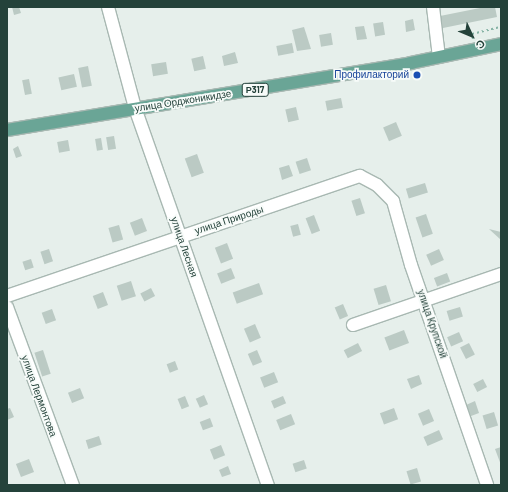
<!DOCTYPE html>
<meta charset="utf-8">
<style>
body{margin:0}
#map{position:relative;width:508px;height:492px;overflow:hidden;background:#e6efeb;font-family:Barlow,sans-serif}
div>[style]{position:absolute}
.building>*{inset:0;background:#bbcac4;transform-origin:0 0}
.path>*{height:2px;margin-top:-1px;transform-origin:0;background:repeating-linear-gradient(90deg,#86b3a5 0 2px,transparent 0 5px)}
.roads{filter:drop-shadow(1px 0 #a8b8b2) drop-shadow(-1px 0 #a8b8b2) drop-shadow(0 1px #a8b8b2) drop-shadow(0 -1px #a8b8b2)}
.minor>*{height:12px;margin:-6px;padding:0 6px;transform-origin:6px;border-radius:6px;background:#fff}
.major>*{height:12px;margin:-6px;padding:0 6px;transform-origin:6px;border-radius:6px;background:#6aa596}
.dots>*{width:11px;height:11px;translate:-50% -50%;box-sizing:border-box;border:2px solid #f7fbf9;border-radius:50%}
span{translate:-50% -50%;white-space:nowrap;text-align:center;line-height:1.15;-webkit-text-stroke:3.5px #f7fbf9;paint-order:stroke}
.shield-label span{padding:1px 3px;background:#f7fbf9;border:1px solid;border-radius:3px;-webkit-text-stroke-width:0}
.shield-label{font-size:9px;color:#24423a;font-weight:700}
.transit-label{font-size:10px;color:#164399}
.right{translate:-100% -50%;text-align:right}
.street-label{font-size:10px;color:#24423a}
.frame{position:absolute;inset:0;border:8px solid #24423a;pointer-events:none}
.north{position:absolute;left:452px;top:16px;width:40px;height:40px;-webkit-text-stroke:3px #f7fbf9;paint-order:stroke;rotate:134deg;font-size:11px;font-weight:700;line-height:16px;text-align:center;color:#24423a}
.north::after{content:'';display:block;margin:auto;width:14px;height:18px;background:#24423a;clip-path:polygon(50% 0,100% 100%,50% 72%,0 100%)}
</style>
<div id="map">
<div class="building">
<i style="clip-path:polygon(12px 7px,19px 7px,21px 13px,14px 15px)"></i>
<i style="clip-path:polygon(485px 7px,495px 7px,497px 17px,443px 28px,440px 16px)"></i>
<i style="clip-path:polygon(413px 19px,415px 30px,406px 32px,405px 21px)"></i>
<i style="left:383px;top:22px;width:13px;height:10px;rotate:81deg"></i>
<i style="clip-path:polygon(364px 26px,367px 39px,357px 40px,355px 27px)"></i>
<i style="clip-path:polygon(304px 27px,311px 49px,297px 51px,292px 30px)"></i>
<i style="left:331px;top:33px;width:12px;height:12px;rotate:81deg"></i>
<i style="left:292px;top:43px;width:10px;height:16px;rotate:79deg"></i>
<i style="clip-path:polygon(235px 52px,238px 63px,224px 66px,222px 56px)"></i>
<i style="left:203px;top:56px;width:13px;height:12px;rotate:77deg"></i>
<i style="left:166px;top:62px;width:12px;height:15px;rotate:81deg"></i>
<i style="left:88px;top:66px;width:20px;height:10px;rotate:79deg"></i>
<i style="left:74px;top:74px;width:13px;height:16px;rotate:77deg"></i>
<i style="left:29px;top:79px;width:15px;height:7px;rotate:79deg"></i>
<i style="left:341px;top:98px;width:10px;height:16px;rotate:79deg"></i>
<i style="left:296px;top:107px;width:13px;height:11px;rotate:77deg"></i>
<i style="left:396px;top:122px;width:15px;height:14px;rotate:67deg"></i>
<i style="left:114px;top:136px;width:13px;height:8px;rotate:81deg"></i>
<i style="left:101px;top:138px;width:12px;height:6px;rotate:81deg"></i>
<i style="left:68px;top:140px;width:11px;height:11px;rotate:80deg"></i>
<i style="clip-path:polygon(18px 146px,22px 156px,16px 158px,13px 149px)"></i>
<i style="left:197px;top:154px;width:20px;height:13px;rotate:70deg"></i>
<i style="left:307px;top:158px;width:13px;height:12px;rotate:72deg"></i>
<i style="clip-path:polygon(289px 165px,293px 176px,282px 180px,279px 168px)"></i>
<i style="left:425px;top:183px;width:10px;height:20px;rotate:73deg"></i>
<i style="left:360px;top:198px;width:16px;height:9px;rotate:72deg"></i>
<i style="left:426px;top:214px;width:21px;height:11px;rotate:71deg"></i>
<i style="left:314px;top:215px;width:17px;height:9px;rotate:69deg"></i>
<i style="left:142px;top:218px;width:14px;height:13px;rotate:69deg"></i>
<i style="left:298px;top:224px;width:11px;height:8px;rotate:75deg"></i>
<i style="left:119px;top:225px;width:15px;height:11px;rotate:74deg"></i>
<i style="clip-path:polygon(489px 229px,501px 232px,501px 240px)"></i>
<i style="left:227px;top:243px;width:17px;height:13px;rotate:69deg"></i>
<i style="left:49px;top:249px;width:13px;height:9px;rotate:72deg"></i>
<i style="left:439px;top:249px;width:12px;height:14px;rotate:66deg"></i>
<i style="left:31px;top:259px;width:9px;height:9px;rotate:72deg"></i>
<i style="left:231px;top:268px;width:11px;height:15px;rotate:68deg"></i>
<i style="left:447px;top:273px;width:9px;height:14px;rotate:69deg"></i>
<i style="left:131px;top:281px;width:16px;height:15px;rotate:72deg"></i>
<i style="left:259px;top:283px;width:12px;height:28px;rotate:70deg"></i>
<i style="left:386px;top:285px;width:17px;height:13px;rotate:73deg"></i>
<i style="left:151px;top:288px;width:9px;height:12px;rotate:63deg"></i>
<i style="left:103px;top:292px;width:14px;height:11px;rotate:69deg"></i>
<i style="left:343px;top:304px;width:13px;height:9px;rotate:67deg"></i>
<i style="left:460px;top:307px;width:10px;height:14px;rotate:73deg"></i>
<i style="left:52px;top:309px;width:12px;height:11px;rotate:70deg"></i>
<i style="left:255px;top:324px;width:15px;height:12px;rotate:67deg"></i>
<i style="left:404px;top:330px;width:14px;height:21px;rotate:69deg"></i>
<i style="left:459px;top:332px;width:10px;height:13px;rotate:66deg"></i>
<i style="left:358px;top:343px;width:9px;height:16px;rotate:63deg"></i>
<i style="left:469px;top:343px;width:13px;height:10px;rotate:63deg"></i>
<i style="left:43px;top:350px;width:25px;height:9px;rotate:72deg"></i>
<i style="left:257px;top:350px;width:13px;height:10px;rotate:67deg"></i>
<i style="left:175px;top:361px;width:9px;height:9px;rotate:69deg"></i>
<i style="left:274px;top:372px;width:11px;height:15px;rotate:68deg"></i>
<i style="clip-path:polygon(419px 375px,422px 384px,411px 389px,407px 379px)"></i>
<i style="left:483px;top:379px;width:9px;height:11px;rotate:63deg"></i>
<i style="left:80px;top:388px;width:11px;height:13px;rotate:68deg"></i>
<i style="left:204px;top:395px;width:10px;height:9px;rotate:66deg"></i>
<i style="left:185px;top:396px;width:11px;height:8px;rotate:68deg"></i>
<i style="left:283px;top:396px;width:8px;height:13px;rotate:67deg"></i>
<i style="clip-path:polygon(475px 401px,479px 413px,471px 416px,466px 405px)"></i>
<i style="clip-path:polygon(10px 408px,14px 417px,7px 420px,7px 409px)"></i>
<i style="left:394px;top:408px;width:12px;height:15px;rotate:70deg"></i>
<i style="left:429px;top:409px;width:13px;height:12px;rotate:67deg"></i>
<i style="left:494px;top:412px;width:14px;height:12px;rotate:73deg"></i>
<i style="left:291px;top:414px;width:11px;height:16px;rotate:68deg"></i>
<i style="left:210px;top:418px;width:9px;height:11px;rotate:69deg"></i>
<i style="left:439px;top:430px;width:10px;height:17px;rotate:66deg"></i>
<i style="left:99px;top:436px;width:9px;height:14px;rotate:72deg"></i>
<i style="left:221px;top:445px;width:11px;height:12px;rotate:68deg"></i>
<i style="clip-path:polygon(501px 447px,501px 465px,495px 449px)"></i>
<i style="left:29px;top:459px;width:14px;height:14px;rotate:69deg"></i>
<i style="left:304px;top:460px;width:9px;height:12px;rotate:72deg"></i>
<i style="clip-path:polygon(228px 466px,231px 474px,222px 477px,219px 470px)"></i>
<i style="left:417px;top:468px;width:14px;height:11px;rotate:73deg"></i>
</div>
<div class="path">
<i style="left:473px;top:39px;width:5px;rotate:-101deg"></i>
<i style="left:472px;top:34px;width:30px;rotate:-14deg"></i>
</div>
<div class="roads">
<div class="minor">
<i style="left:108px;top:7px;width:105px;rotate:75deg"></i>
<i style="left:135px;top:108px;width:400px;rotate:70.6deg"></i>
<i style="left:433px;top:7px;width:50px;rotate:83.2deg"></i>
<i style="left:7px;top:296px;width:373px;rotate:-18.8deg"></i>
<i style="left:360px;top:176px;width:19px;rotate:28deg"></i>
<i style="left:377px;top:185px;width:23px;rotate:45deg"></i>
<i style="left:393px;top:201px;width:66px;rotate:74.3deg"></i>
<i style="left:411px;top:265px;width:233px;rotate:70.9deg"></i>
<i style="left:7px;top:307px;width:190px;rotate:69.7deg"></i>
<i style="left:353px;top:325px;width:157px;rotate:-19deg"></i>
</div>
<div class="major">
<i style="left:7px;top:130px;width:410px;rotate:-9.4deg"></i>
<i style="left:411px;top:63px;width:92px;rotate:-11.9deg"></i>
</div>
</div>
<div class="dots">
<i style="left:417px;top:75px;background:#1a4fb4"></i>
</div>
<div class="shield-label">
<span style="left:255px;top:90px">Р317</span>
</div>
<div class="transit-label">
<span class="right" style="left:409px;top:75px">Профилакторий</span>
</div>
<div class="street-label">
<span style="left:183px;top:101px;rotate:-9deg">улица Орджоникидзе</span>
<span style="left:229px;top:220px;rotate:-18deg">улица Природы</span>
<span style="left:184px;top:247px;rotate:71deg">улица Лесная</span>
<span style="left:432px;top:324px;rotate:71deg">улица Крупской</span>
<span style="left:39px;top:396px;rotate:70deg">улица Лермонтова</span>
</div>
<div class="frame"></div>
<div class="north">С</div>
</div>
